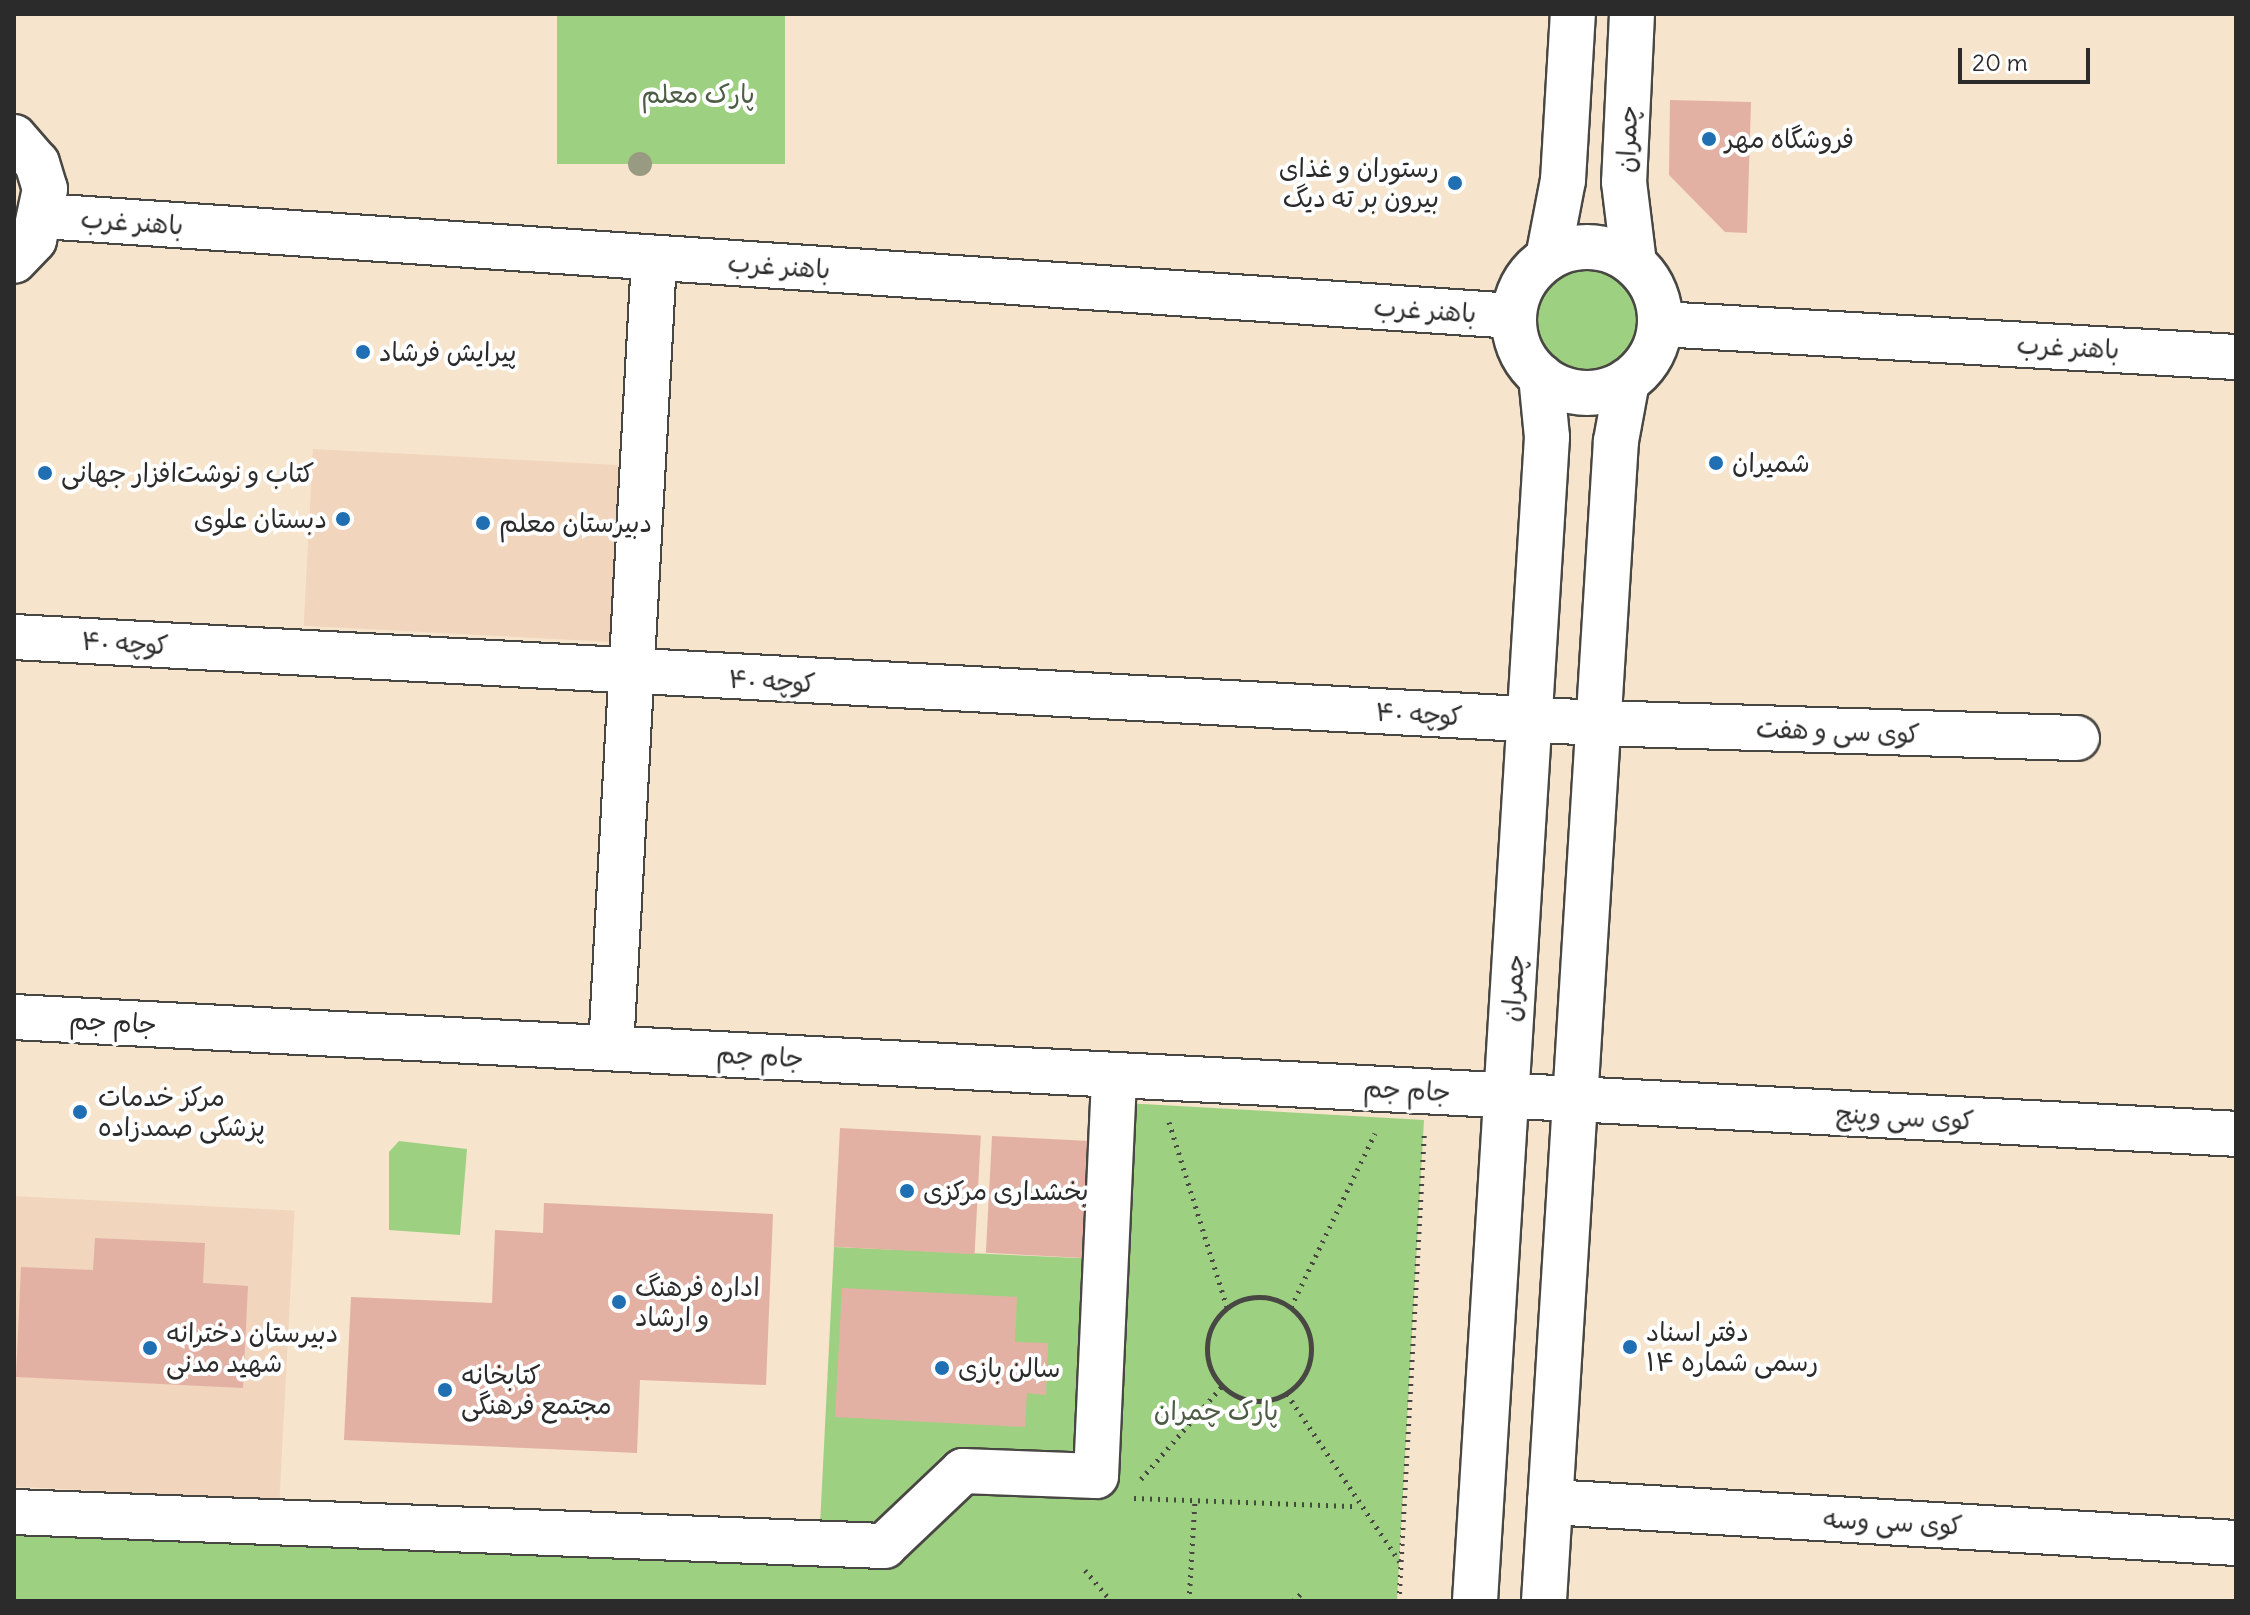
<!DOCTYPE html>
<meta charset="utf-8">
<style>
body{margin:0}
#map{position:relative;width:2250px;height:1615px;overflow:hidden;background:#f6e4cc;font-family:Delius,"Playpen Sans Arabic",sans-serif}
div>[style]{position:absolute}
.built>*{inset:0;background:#f1d5bd;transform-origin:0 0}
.green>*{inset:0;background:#9dd181;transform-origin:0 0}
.round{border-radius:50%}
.building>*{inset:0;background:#e3b1a4;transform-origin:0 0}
.path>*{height:5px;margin-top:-2.5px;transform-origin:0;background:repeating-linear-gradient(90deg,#494743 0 2px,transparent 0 8px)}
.path>.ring{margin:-2.5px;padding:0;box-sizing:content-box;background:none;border:5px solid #494743;border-radius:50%}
.roads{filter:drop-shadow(2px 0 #494743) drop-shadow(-2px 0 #494743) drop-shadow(0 2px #494743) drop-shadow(0 -2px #494743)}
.minor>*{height:44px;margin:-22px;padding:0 22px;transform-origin:22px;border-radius:22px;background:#fff}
.minor>.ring{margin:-22px;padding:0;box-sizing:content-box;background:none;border:44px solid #fff;border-radius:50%}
.trees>*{width:24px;height:24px;margin:-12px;border-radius:50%;background:#999a82}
.dots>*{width:22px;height:22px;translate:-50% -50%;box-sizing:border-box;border:4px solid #fff;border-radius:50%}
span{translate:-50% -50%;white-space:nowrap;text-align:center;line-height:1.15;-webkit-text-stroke:8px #fff;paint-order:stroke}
.park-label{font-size:26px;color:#4d5d45}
.street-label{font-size:26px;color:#2b2b2b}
.poi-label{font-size:26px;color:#2b2b2b}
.left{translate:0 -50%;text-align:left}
.right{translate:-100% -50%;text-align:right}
.frame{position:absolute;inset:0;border:16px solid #2b2b2b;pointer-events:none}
.scale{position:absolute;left:1958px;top:48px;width:132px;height:36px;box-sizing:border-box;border:4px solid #2b2b2b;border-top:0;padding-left:10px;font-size:24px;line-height:28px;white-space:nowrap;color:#2b2b2b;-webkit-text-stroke:6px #fff;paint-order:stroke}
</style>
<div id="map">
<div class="built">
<i style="left:313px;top:449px;width:313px;height:177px;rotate:3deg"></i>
<i style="left:14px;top:1196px;width:281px;height:290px;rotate:3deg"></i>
</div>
<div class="green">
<i style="left:557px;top:14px;width:228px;height:150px"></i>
<i class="round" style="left:1536px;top:268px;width:102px;height:102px"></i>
<i style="clip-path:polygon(1107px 1102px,1424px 1120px,1397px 1601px,14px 1601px,14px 1506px,819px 1545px,834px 1247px,1101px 1259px)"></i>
<i style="clip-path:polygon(399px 1141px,467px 1149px,460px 1235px,389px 1230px,389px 1152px)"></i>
</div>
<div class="building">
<i style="clip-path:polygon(1670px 100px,1751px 102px,1747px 233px,1725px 232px,1669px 175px)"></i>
<i style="left:840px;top:1128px;width:141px;height:119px;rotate:3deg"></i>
<i style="left:992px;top:1136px;width:107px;height:117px;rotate:3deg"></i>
<i style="clip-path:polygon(544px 1203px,773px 1214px,766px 1385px,640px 1380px,637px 1453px,344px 1440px,351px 1297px,492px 1303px,495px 1230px,543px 1233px)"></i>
<i style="clip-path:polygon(95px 1238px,205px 1243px,203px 1283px,248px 1286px,243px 1388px,16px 1377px,21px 1267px,93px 1270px)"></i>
<i style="clip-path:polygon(842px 1288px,1017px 1297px,1015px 1342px,1048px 1343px,1046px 1395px,1027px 1393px,1025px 1427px,835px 1417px)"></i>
</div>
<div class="path">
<i style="left:1169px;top:1122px;width:194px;rotate:72.6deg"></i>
<i class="ring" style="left:1207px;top:1297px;width:99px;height:99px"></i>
<i style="left:1291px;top:1307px;width:193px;rotate:-64.2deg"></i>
<i style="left:1287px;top:1394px;width:202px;rotate:56.1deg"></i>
<i style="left:1141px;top:1479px;width:123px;rotate:-48.9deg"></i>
<i style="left:1134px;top:1498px;width:223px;rotate:2.1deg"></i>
<i style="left:1085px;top:1570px;width:40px;rotate:50deg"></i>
<i style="left:1189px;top:1601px;width:101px;rotate:-86.6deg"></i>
<i style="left:1293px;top:1601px;width:12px;rotate:-42deg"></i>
<i style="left:1399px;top:1601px;width:467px;rotate:-86.9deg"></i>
</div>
<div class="roads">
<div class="minor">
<i style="left:1632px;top:14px;width:168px;rotate:92.7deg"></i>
<i style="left:1624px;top:182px;width:82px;rotate:83deg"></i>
<i style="left:14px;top:137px;width:35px;rotate:49deg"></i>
<i style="left:37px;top:163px;width:27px;rotate:73deg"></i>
<i style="left:45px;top:189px;width:52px;rotate:102.2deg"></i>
<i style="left:34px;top:240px;width:29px;rotate:134deg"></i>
<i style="left:43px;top:216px;width:1474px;rotate:3.89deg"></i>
<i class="ring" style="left:1514px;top:247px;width:102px;height:102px"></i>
<i style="left:1548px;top:258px;width:79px;rotate:-79.1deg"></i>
<i style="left:1563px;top:180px;width:166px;rotate:-86.6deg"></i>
<i style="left:1660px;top:324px;width:577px;rotate:3.28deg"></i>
<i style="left:14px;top:637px;width:1586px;rotate:3.11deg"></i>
<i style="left:1598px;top:723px;width:479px;rotate:1.8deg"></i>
<i style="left:14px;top:1017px;width:2225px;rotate:3.01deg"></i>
<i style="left:611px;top:1048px;width:791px;rotate:-86.88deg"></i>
<i style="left:1550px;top:1502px;width:687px;rotate:3.42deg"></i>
<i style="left:14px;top:1512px;width:871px;rotate:2.24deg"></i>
<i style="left:884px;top:1546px;width:109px;rotate:-43.5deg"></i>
<i style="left:963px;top:1471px;width:133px;rotate:2.2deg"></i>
<i style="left:1096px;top:1476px;width:401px;rotate:-87.4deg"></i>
<i style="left:1475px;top:1601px;width:1166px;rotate:-86.46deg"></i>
<i style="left:1547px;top:437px;width:61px;rotate:-95.6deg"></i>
<i style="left:1544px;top:1601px;width:1162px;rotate:-86.45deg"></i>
<i style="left:1616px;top:441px;width:61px;rotate:-79.6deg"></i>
</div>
</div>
<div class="trees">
<i style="left:640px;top:164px"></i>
</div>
<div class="dots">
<i style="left:1709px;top:139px;background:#1f6fb2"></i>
<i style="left:1455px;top:183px;background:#1f6fb2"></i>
<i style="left:363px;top:352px;background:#1f6fb2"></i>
<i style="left:1716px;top:463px;background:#1f6fb2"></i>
<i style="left:45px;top:473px;background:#1f6fb2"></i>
<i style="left:343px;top:519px;background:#1f6fb2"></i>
<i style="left:483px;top:523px;background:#1f6fb2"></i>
<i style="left:80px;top:1112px;background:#1f6fb2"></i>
<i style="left:907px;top:1191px;background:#1f6fb2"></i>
<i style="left:619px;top:1302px;background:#1f6fb2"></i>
<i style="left:1630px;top:1347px;background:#1f6fb2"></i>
<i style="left:150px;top:1348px;background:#1f6fb2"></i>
<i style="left:942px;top:1368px;background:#1f6fb2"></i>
<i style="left:445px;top:1390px;background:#1f6fb2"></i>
</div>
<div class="park-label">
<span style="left:698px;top:94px">پارک معلم</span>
<span style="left:1216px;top:1411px">پارک چمران</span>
</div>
<div class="street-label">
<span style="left:1627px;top:139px;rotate:-88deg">چمران</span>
<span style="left:132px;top:222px;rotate:4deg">باهنر غرب</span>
<span style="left:779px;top:266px;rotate:4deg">باهنر غرب</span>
<span style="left:1425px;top:310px;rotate:4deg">باهنر غرب</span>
<span style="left:2068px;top:347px;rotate:3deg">باهنر غرب</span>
<span style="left:125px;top:643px;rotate:3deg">کوچه ۴۰</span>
<span style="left:772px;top:681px;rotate:3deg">کوچه ۴۰</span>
<span style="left:1419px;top:714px;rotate:3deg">کوچه ۴۰</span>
<span style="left:1838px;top:731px;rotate:2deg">کوی سی و هفت</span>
<span style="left:1513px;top:988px;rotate:-86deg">چمران</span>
<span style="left:113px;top:1022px;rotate:3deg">جام جم</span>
<span style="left:760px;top:1056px;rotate:3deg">جام جم</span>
<span style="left:1407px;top:1090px;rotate:3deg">جام جم</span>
<span style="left:1905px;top:1117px;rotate:3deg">کوی سی وپنج</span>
<span style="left:1893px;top:1522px;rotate:3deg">کوی سی وسه</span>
</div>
<div class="poi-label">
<span class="left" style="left:1725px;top:139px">فروشگاه مهر</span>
<span class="right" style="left:1439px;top:183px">رستوران و غذای<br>بیرون بر ته دیگ</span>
<span class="left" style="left:379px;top:352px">پیرایش فرشاد</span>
<span class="left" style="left:1732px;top:463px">شمیران</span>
<span class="left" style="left:61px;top:473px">کتاب و نوشت‌افزار جهانی</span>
<span class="right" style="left:327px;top:519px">دبستان علوی</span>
<span class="left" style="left:499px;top:523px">دبیرستان معلم</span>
<span class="left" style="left:98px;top:1112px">مرکز خدمات<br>پزشکی صمدزاده</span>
<span class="left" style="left:923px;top:1191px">بخشداری مرکزی</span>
<span class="left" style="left:635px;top:1302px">اداره فرهنگ<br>و ارشاد</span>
<span class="left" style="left:1646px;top:1347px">دفتر اسناد<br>رسمی شماره ۱۴</span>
<span class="left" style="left:166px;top:1348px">دبیرستان دخترانه<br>شهید مدنی</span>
<span class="left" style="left:958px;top:1368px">سالن بازی</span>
<span class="left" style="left:461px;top:1390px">کتابخانه<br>مجتمع فرهنگی</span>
</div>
<div class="frame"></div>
<div class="scale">20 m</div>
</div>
